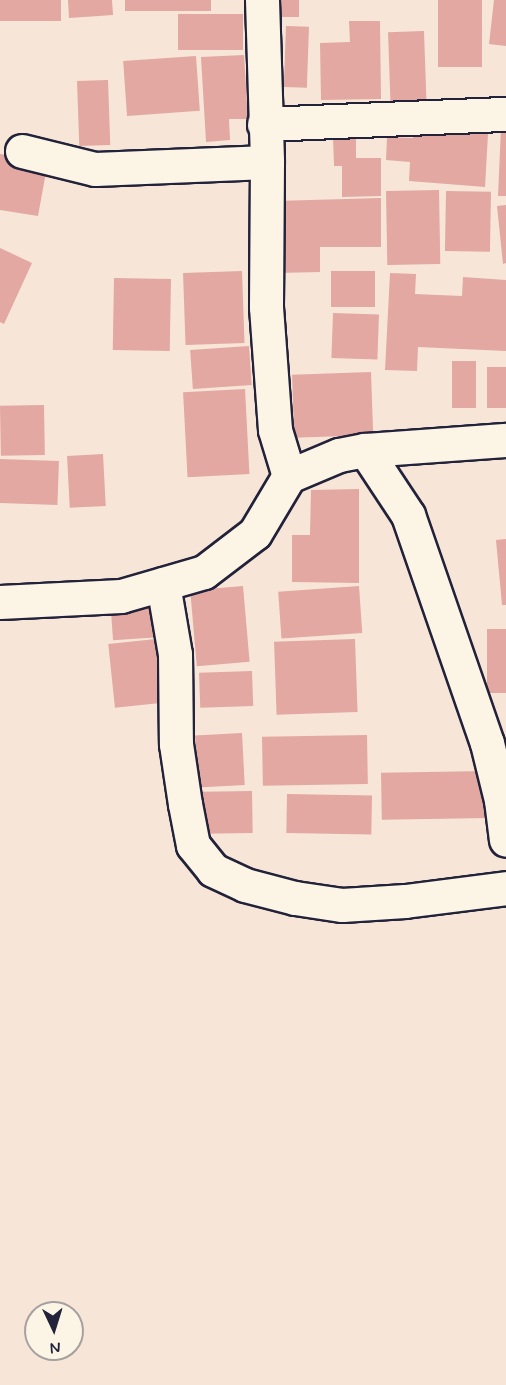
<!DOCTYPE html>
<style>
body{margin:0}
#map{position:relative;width:506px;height:1385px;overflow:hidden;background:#f7e6d7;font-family:Mynerve,sans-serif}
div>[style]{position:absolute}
.building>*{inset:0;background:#e2a8a1;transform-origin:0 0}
.roads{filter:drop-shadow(2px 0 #22223b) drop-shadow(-2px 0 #22223b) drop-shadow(0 2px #22223b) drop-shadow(0 -2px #22223b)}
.street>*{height:33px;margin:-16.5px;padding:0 16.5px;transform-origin:16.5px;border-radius:16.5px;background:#fcf5e5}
span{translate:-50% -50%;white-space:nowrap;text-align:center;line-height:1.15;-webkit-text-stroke:4.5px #fcf5e5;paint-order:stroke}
.north{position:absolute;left:24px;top:1301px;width:60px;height:60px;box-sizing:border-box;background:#fcf5e5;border:2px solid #a5a1a1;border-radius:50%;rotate:176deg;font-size:16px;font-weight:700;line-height:24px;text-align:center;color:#22223b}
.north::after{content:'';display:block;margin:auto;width:21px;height:27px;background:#22223b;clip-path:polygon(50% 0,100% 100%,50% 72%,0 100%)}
</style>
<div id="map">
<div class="building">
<i style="left:0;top:0;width:61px;height:21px"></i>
<i style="clip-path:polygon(68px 0,112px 0,113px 15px,69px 18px)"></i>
<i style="left:125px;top:0;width:86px;height:11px"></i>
<i style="left:276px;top:0;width:23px;height:17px"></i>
<i style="left:438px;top:0;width:44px;height:67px"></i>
<i style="clip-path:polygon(494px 0,506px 0,506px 46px,489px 44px)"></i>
<i style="left:178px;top:14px;width:65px;height:36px"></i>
<i style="clip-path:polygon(349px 21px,380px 21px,381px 99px,321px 100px,320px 43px,350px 42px)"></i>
<i style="left:286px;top:26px;width:23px;height:61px;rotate:2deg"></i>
<i style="left:424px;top:31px;width:71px;height:36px;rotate:88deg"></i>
<i style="clip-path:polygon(244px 55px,248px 119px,229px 119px,230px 140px,206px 142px,201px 57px)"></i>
<i style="left:196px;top:56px;width:55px;height:73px;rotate:86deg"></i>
<i style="left:108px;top:80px;width:65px;height:31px;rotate:88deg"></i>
<i style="clip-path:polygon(414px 128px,488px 134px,485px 187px,409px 181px,410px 162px,386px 160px,387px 137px,413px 138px)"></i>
<i style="clip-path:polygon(501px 128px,506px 128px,506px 196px,498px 196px)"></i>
<i style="clip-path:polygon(333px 137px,356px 137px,356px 158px,381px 158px,381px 196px,342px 197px,342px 166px,334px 166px)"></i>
<i style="clip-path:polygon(0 154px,48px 161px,38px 216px,0 210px)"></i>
<i style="left:439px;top:190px;width:74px;height:53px;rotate:89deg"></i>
<i style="left:446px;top:191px;width:45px;height:60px;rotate:1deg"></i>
<i style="clip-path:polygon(381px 198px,381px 247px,320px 247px,320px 272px,276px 273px,275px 201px)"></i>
<i style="clip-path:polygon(506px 205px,506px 263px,503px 264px,497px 206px)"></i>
<i style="clip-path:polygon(0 248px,32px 263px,4px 324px,0 322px)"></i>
<i style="left:242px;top:271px;width:72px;height:59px;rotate:88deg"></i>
<i style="left:375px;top:271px;width:36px;height:44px;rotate:90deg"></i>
<i style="clip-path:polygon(390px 273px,416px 274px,415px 294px,462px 296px,463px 277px,506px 280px,506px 351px,418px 347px,417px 371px,385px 370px)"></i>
<i style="left:114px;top:278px;width:57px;height:72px;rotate:1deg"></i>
<i style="left:333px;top:313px;width:46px;height:45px;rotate:2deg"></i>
<i style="left:249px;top:346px;width:39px;height:59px;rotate:86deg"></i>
<i style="left:452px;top:361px;width:24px;height:47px"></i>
<i style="left:487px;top:367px;width:19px;height:41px"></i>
<i style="left:371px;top:372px;width:63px;height:79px;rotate:88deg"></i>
<i style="left:245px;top:389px;width:85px;height:62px;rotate:87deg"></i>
<i style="left:44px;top:405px;width:50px;height:44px;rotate:89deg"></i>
<i style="left:103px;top:454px;width:52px;height:36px;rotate:87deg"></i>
<i style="left:0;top:459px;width:59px;height:44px;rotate:2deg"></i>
<i style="clip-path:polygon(359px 489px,359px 583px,292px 582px,292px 535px,310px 535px,311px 490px)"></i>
<i style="clip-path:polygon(506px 539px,506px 605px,502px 605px,496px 540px)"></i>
<i style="left:243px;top:586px;width:76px;height:53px;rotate:85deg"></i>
<i style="left:359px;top:586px;width:47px;height:81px;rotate:86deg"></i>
<i style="left:158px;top:595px;width:42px;height:48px;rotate:86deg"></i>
<i style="left:506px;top:629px;width:64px;height:19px;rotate:90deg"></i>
<i style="left:156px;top:639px;width:64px;height:48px;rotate:84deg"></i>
<i style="left:355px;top:639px;width:73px;height:81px;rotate:88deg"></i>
<i style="left:252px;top:671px;width:35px;height:53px;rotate:88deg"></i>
<i style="left:242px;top:733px;width:52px;height:47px;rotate:87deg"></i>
<i style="left:367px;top:735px;width:49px;height:105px;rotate:89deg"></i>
<i style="left:487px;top:771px;width:47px;height:106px;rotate:89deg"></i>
<i style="left:252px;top:791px;width:42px;height:50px;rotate:89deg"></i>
<i style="left:287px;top:794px;width:85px;height:39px;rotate:1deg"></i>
</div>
<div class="roads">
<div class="street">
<i style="left:262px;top:0;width:162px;rotate:88.2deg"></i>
<i style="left:267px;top:162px;width:145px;rotate:90.4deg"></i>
<i style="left:266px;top:307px;width:123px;rotate:85.8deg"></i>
<i style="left:275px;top:430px;width:48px;rotate:73.1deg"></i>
<i style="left:264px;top:124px;width:242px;rotate:-2.4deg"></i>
<i style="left:22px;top:151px;width:75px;rotate:13.9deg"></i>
<i style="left:95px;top:169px;width:172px;rotate:-2.3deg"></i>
<i style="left:365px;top:450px;width:78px;rotate:56.5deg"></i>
<i style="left:408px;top:515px;width:241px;rotate:70.9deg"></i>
<i style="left:487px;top:743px;width:59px;rotate:76.2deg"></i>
<i style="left:501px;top:800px;width:40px;rotate:82.9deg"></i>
<i style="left:163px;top:584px;width:71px;rotate:80.3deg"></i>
<i style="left:175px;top:654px;width:90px;rotate:89.4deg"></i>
<i style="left:176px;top:744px;width:61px;rotate:81.5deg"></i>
<i style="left:185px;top:804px;width:42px;rotate:79deg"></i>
<i style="left:193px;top:845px;width:32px;rotate:51deg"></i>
<i style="left:213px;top:870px;width:35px;rotate:25deg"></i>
<i style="left:245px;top:885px;width:52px;rotate:14.6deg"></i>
<i style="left:295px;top:898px;width:48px;rotate:8.5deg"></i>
<i style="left:342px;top:905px;width:63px;rotate:-3.6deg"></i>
<i style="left:405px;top:901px;width:102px;rotate:-7.3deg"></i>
<i style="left:0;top:602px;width:121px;rotate:-2.8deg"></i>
<i style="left:121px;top:596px;width:86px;rotate:-16.1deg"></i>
<i style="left:204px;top:572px;width:64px;rotate:-37.4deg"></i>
<i style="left:255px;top:533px;width:66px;rotate:-59.2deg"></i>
<i style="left:289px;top:476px;width:54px;rotate:-22.8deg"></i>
<i style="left:339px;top:455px;width:26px;rotate:-11deg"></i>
<i style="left:365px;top:450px;width:141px;rotate:-4.1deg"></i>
</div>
</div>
<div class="north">N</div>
</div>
